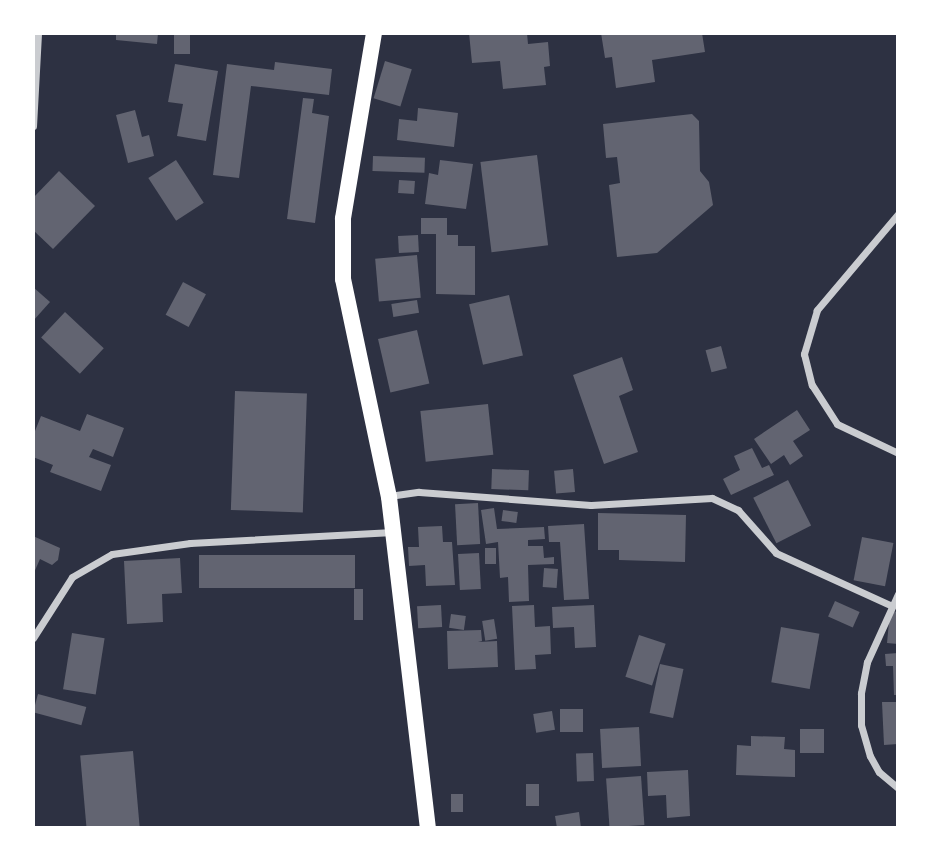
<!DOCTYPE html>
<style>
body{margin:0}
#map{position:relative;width:931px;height:861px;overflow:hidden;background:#2d3142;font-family:Signika,sans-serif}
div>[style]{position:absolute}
.building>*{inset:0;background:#626471;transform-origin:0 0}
.minor>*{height:7px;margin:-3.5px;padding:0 3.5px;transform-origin:3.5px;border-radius:3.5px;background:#caccd0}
.primary>*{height:16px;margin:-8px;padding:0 8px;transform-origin:8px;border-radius:8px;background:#fff}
span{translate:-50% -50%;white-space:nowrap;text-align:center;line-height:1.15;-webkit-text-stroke:5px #fff;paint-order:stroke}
.frame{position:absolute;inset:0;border:35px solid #fff;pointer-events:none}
</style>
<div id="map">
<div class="building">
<i style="clip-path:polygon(116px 33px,158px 33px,157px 44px,116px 40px)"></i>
<i style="left:174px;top:33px;width:16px;height:21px"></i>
<i style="clip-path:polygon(469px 33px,527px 33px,528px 44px,548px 42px,550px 66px,544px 67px,546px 85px,503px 89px,500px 61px,472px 63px)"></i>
<i style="clip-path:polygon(601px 33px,702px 33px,705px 52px,652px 60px,655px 82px,616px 88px,612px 57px,605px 58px)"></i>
<i style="left:385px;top:61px;width:28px;height:39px;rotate:17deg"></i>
<i style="clip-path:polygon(275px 62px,332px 69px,329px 95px,251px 86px,239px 178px,213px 175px,227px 64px,274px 70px)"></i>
<i style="clip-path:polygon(175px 64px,218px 71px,206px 141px,177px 136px,183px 104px,168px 102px)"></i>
<i style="clip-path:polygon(303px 98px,314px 99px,312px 113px,329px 116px,315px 223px,287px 219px)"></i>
<i style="clip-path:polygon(418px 108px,458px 113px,454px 147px,397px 140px,399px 119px,417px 121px)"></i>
<i style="clip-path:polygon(135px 110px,142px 137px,149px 135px,154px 156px,128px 163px,116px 115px)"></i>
<i style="clip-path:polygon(692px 114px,699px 121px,700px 171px,709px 182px,713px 205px,657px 253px,617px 257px,609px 185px,620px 183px,617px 157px,606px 158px,603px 124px)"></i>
<i style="left:537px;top:155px;width:91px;height:57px;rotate:83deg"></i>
<i style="left:373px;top:156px;width:52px;height:15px;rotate:2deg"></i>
<i style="left:176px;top:160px;width:51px;height:33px;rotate:57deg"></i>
<i style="clip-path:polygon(440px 160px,473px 164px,466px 209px,425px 204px,429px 173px,438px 175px)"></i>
<i style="clip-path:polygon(59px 171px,95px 206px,53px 249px,33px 230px,33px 198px)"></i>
<i style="left:399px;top:180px;width:16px;height:13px;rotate:4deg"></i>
<i style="clip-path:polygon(421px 218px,447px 218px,447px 235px,458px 235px,458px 246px,475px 246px,475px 295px,436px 294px,436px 234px,421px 234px)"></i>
<i style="left:418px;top:235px;width:17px;height:20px;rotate:87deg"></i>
<i style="left:417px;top:255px;width:43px;height:42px;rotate:85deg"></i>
<i style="left:183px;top:282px;width:26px;height:37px;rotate:28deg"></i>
<i style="clip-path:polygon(33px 287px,50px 302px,33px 321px)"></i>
<i style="left:509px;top:295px;width:62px;height:41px;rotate:77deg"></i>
<i style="left:417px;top:300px;width:13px;height:26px;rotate:81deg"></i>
<i style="left:65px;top:312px;width:53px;height:35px;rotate:43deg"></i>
<i style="left:417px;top:330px;width:55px;height:40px;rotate:77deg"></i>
<i style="left:721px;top:346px;width:23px;height:16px;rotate:75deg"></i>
<i style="clip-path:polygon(622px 357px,633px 390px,619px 396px,638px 452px,604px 464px,573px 375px)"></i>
<i style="left:235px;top:391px;width:72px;height:119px;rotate:2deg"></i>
<i style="left:488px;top:404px;width:51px;height:68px;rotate:84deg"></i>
<i style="clip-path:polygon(797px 410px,810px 430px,793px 441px,803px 456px,790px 465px,784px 455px,771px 464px,754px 439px)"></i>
<i style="clip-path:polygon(87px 414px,124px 428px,113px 457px,93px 449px,89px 457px,111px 465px,101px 491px,50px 472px,53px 465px,33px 457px,33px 436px,41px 416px,80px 431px)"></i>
<i style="clip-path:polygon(752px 448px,762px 468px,769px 465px,774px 475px,731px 495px,723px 479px,740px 470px,734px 456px)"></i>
<i style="left:492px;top:469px;width:37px;height:20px;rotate:2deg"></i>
<i style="left:573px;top:469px;width:23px;height:19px;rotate:85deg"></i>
<i style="left:788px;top:480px;width:51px;height:39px;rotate:63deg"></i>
<i style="left:478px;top:503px;width:41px;height:23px;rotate:87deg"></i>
<i style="clip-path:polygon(494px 508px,497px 529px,544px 527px,545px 539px,528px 540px,528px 546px,543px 546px,544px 558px,554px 557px,554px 564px,528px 565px,529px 601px,509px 602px,508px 577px,500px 578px,498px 542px,486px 544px,481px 510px)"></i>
<i style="left:503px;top:510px;width:15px;height:11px;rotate:8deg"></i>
<i style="clip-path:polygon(598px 513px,686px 515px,685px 562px,619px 560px,619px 550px,598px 550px)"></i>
<i style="clip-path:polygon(584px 524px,589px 599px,564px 600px,560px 542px,549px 542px,548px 526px)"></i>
<i style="clip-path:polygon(442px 526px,443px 542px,452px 542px,455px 585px,426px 586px,425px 565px,409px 566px,408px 547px,419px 547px,418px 527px)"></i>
<i style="clip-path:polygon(33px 536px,60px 548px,58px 560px,52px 565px,40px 559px,33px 575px)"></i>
<i style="left:862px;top:537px;width:32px;height:44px;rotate:11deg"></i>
<i style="left:485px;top:548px;width:11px;height:16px"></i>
<i style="left:479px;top:553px;width:36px;height:21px;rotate:87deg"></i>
<i style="left:355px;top:555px;width:33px;height:156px;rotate:90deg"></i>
<i style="clip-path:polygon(180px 558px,182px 593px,162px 594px,163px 622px,127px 624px,124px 561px)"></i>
<i style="left:544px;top:568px;width:14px;height:19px;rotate:4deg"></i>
<i style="left:354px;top:589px;width:9px;height:31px"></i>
<i style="left:835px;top:601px;width:27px;height:17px;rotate:24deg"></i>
<i style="left:441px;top:605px;width:22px;height:24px;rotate:87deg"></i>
<i style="clip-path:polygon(534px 605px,535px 627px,550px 626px,551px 654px,535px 655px,536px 669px,515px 670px,512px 606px)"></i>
<i style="clip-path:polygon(594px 605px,596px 647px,575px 648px,574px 627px,553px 628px,552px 607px)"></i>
<i style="clip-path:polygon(890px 611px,898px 612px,898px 644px,887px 643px)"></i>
<i style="left:451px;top:614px;width:15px;height:14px;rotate:8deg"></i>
<i style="left:494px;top:619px;width:20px;height:12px;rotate:81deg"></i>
<i style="left:781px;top:627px;width:39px;height:56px;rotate:10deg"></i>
<i style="clip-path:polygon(481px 630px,482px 641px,478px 642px,497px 641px,498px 667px,448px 669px,447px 631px)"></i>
<i style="left:72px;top:633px;width:33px;height:57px;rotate:9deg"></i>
<i style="left:639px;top:635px;width:28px;height:44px;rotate:18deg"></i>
<i style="clip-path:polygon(898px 653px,898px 695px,894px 695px,893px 666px,886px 666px,885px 654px)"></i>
<i style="left:660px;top:664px;width:24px;height:50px;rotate:12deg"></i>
<i style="left:38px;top:694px;width:50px;height:19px;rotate:15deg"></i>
<i style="clip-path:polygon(882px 702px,898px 702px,898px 744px,884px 745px)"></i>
<i style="left:560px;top:709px;width:23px;height:23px"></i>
<i style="left:552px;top:711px;width:19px;height:19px;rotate:81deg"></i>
<i style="left:639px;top:727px;width:39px;height:39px;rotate:87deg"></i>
<i style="left:800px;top:729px;width:24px;height:24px"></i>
<i style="clip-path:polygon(751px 736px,785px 737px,784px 749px,795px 750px,795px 777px,736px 775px,737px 745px,751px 746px)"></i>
<i style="left:133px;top:751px;width:77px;height:53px;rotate:85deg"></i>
<i style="left:593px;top:753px;width:28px;height:17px;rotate:88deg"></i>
<i style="clip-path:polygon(688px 770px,690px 816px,667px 818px,666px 795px,648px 796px,647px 772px)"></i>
<i style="left:641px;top:776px;width:49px;height:35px;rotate:86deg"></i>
<i style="left:526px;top:784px;width:13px;height:22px"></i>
<i style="left:451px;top:794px;width:12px;height:18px"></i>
<i style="clip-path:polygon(579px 812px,581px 828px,557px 828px,555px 816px)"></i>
</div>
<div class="minor">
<i style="left:33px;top:126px;width:93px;rotate:-86.9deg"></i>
<i style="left:898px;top:214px;width:126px;rotate:130.2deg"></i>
<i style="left:817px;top:310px;width:46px;rotate:106.5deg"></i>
<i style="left:804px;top:354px;width:32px;rotate:76deg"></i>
<i style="left:812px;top:385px;width:46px;rotate:57.3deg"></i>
<i style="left:837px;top:424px;width:68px;rotate:25.4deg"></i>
<i style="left:389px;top:496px;width:30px;rotate:-8deg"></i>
<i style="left:419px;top:492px;width:172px;rotate:4.3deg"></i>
<i style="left:591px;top:505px;width:121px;rotate:-3.3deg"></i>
<i style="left:712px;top:498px;width:29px;rotate:25deg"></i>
<i style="left:738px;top:510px;width:57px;rotate:48.5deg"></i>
<i style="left:776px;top:553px;width:125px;rotate:24.5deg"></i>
<i style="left:898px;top:594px;width:75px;rotate:114.5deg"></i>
<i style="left:867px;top:662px;width:32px;rotate:101deg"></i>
<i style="left:861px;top:693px;width:32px;rotate:90deg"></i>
<i style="left:861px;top:725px;width:32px;rotate:74deg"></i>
<i style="left:870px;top:756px;width:18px;rotate:61deg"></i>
<i style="left:879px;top:772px;width:25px;rotate:40deg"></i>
<i style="left:33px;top:638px;width:72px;rotate:-57.4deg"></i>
<i style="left:72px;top:577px;width:46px;rotate:-29.9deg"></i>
<i style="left:112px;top:554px;width:79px;rotate:-8deg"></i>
<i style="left:190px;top:543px;width:203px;rotate:-3.1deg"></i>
</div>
<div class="primary">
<i style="left:374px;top:33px;width:189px;rotate:99.5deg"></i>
<i style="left:343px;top:219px;width:60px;rotate:90deg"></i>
<i style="left:343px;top:279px;width:223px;rotate:78.1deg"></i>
<i style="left:389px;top:497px;width:333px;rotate:83.3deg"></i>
</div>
<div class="frame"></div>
</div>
